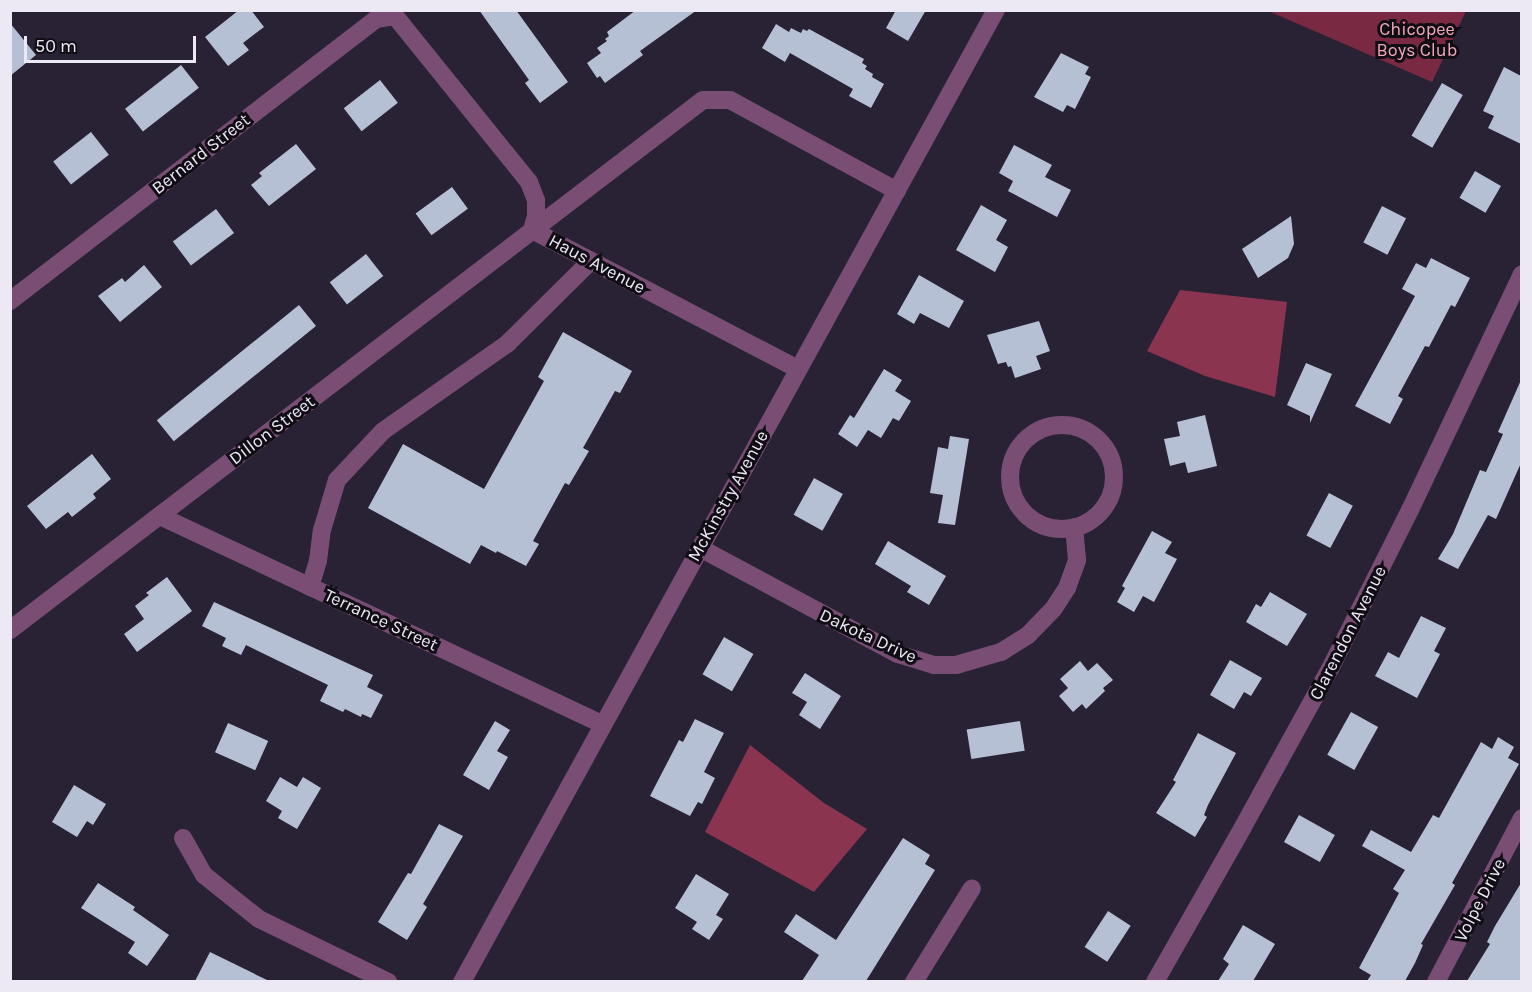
<!DOCTYPE html>
<style>
body{margin:0}
#map{position:relative;width:1532px;height:992px;overflow:hidden;background:#282234;font-family:Karla,sans-serif}
div>[style]{position:absolute}
.green>*{inset:0;background:#7a2942}
.forest>*{inset:0;background:#8b344f}
.building>*{inset:0;background:#b6c0d5;transform-origin:0 0}
.minor>*{height:18px;margin:-9px;padding:0 9px;transform-origin:9px;border-radius:9px;background:#794d74}
.minor>.ring{margin:-9px;padding:0;box-sizing:content-box;background:none;border:18px solid #794d74;border-radius:50%}
span{translate:-50% -50%;white-space:nowrap;text-align:center;line-height:1.15;-webkit-text-stroke:6px #100d15;paint-order:stroke}
.park-label{font-size:18px;color:#f2a8b9}
.street-label{font-size:18px;color:#ece9f5}
.frame{position:absolute;inset:0;border:12px solid #ece9f5;pointer-events:none}
.scale{position:absolute;left:24px;top:36px;width:172px;height:27px;box-sizing:border-box;border:3px solid #ece9f5;border-top:0;padding-left:8px;font-size:18px;line-height:21px;white-space:nowrap;color:#ece9f5;-webkit-text-stroke:4px #100d15;paint-order:stroke}
</style>
<div id="map">
<div class="green">
<i style="clip-path:polygon(1268px 11px,1466px 11px,1432px 82px)"></i>
</div>
<div class="forest">
<i style="clip-path:polygon(1180px 290px,1287px 302px,1275px 397px,1205px 376px,1147px 351px)"></i>
<i style="clip-path:polygon(750px 745px,824px 803px,867px 829px,814px 892px,705px 832px)"></i>
</div>
<div class="building">
<i style="clip-path:polygon(239px 10px,251px 10px,264px 27px,243px 43px,249px 50px,228px 66px,205px 37px)"></i>
<i style="clip-path:polygon(479px 10px,516px 10px,568px 82px,540px 103px,525px 83px,529px 80px)"></i>
<i style="clip-path:polygon(636px 10px,697px 10px,640px 51px,643px 55px,605px 83px,600px 76px,597px 78px,587px 63px,601px 53px,597px 48px,607px 41px,605px 39px,609px 36px,607px 32px)"></i>
<i style="clip-path:polygon(896px 10px,926px 10px,908px 41px,886px 28px)"></i>
<i style="clip-path:polygon(10px 23px,36px 55px,10px 76px)"></i>
<i style="clip-path:polygon(776px 24px,789px 32px,791px 28px,801px 33px,803px 29px,807px 31px,809px 29px,864px 59px,862px 63px,867px 66px,865px 69px,873px 74px,872px 77px,884px 84px,871px 108px,849px 96px,853px 89px,790px 53px,785px 62px,762px 48px)"></i>
<i style="clip-path:polygon(1061px 53px,1089px 67px,1085px 74px,1091px 77px,1075px 109px,1067px 105px,1063px 112px,1034px 97px)"></i>
<i style="left:181px;top:65px;width:29px;height:71px;rotate:52deg"></i>
<i style="clip-path:polygon(1504px 67px,1521px 76px,1521px 144px,1488px 128px,1494px 116px,1483px 111px)"></i>
<i style="left:380px;top:80px;width:29px;height:46px;rotate:52deg"></i>
<i style="left:1442px;top:83px;width:24px;height:61px;rotate:30deg"></i>
<i style="left:91px;top:132px;width:29px;height:48px;rotate:52deg"></i>
<i style="clip-path:polygon(296px 144px,316px 169px,269px 206px,251px 185px,262px 176px,259px 173px)"></i>
<i style="clip-path:polygon(1014px 145px,1052px 165px,1045px 177px,1071px 190px,1057px 217px,1008px 191px,1013px 181px,999px 173px)"></i>
<i style="left:1475px;top:171px;width:30px;height:31px;rotate:30deg"></i>
<i style="left:452px;top:187px;width:27px;height:45px;rotate:54deg"></i>
<i style="clip-path:polygon(981px 205px,1007px 220px,996px 240px,1008px 247px,995px 272px,956px 250px)"></i>
<i style="left:1382px;top:206px;width:27px;height:41px;rotate:27deg"></i>
<i style="left:216px;top:209px;width:30px;height:54px;rotate:53deg"></i>
<i style="clip-path:polygon(1291px 216px,1294px 244px,1288px 258px,1258px 278px,1242px 249px)"></i>
<i style="left:366px;top:254px;width:28px;height:46px;rotate:52deg"></i>
<i style="clip-path:polygon(1431px 258px,1470px 278px,1455px 307px,1451px 305px,1429px 347px,1425px 346px,1398px 396px,1403px 399px,1390px 424px,1355px 406px,1415px 296px,1402px 289px,1416px 263px,1426px 268px)"></i>
<i style="clip-path:polygon(144px 265px,162px 287px,120px 322px,98px 296px,122px 278px,125px 282px)"></i>
<i style="clip-path:polygon(919px 275px,964px 301px,949px 328px,920px 313px,914px 324px,897px 314px)"></i>
<i style="left:299px;top:305px;width:27px;height:183px;rotate:51deg"></i>
<i style="clip-path:polygon(1039px 321px,1050px 351px,1036px 356px,1041px 369px,1015px 378px,1011px 366px,1008px 367px,1006px 362px,998px 364px,987px 335px)"></i>
<i style="clip-path:polygon(563px 332px,632px 371px,620px 393px,615px 391px,583px 448px,589px 451px,569px 485px,565px 483px,533px 541px,539px 544px,526px 566px,497px 551px,496px 553px,481px 545px,470px 564px,368px 508px,403px 444px,484px 489px,544px 381px,538px 377px)"></i>
<i style="clip-path:polygon(1306px 363px,1332px 374px,1310px 423px,1310px 416px,1287px 405px)"></i>
<i style="clip-path:polygon(884px 369px,902px 380px,895px 391px,911px 401px,899px 421px,893px 418px,881px 438px,868px 430px,857px 447px,838px 434px,850px 415px,854px 418px)"></i>
<i style="clip-path:polygon(1521px 380px,1521px 463px,1496px 519px,1488px 515px,1458px 569px,1438px 559px,1453px 534px,1480px 470px,1486px 472px,1503px 434px,1498px 432px)"></i>
<i style="clip-path:polygon(1205px 415px,1217px 466px,1188px 473px,1185px 462px,1170px 466px,1164px 439px,1180px 436px,1177px 422px)"></i>
<i style="clip-path:polygon(950px 436px,969px 439px,955px 525px,938px 523px,943px 495px,930px 493px,938px 447px,948px 449px)"></i>
<i style="clip-path:polygon(92px 454px,111px 479px,93px 494px,96px 498px,72px 517px,68px 512px,46px 529px,27px 506px)"></i>
<i style="left:814px;top:478px;width:33px;height:42px;rotate:29deg"></i>
<i style="left:1329px;top:493px;width:27px;height:48px;rotate:28deg"></i>
<i style="clip-path:polygon(1152px 531px,1172px 542px,1165px 553px,1177px 559px,1154px 602px,1143px 596px,1134px 612px,1117px 602px,1125px 588px,1122px 586px)"></i>
<i style="clip-path:polygon(888px 541px,946px 576px,929px 605px,907px 592px,911px 586px,875px 564px)"></i>
<i style="clip-path:polygon(167px 577px,192px 611px,137px 652px,124px 634px,144px 619px,135px 606px,149px 595px,146px 593px)"></i>
<i style="clip-path:polygon(1270px 592px,1307px 614px,1287px 646px,1246px 622px,1256px 604px,1261px 607px)"></i>
<i style="clip-path:polygon(214px 602px,373px 675px,367px 687px,383px 695px,371px 718px,362px 714px,361px 717px,345px 709px,343px 712px,320px 701px,328px 685px,246px 645px,241px 655px,222px 646px,226px 638px,202px 626px)"></i>
<i style="clip-path:polygon(1421px 616px,1446px 628px,1434px 651px,1440px 654px,1417px 698px,1375px 676px,1388px 652px,1399px 658px)"></i>
<i style="left:724px;top:637px;width:34px;height:43px;rotate:30deg"></i>
<i style="clip-path:polygon(1230px 660px,1262px 678px,1251px 696px,1244px 692px,1234px 709px,1210px 695px)"></i>
<i style="clip-path:polygon(1080px 661px,1088px 671px,1097px 663px,1113px 680px,1103px 688px,1105px 691px,1086px 709px,1082px 704px,1073px 712px,1059px 696px,1068px 688px,1060px 679px)"></i>
<i style="clip-path:polygon(805px 673px,841px 696px,820px 729px,799px 715px,807px 702px,792px 693px)"></i>
<i style="left:1351px;top:712px;width:31px;height:49px;rotate:29deg"></i>
<i style="clip-path:polygon(695px 719px,724px 733px,704px 772px,715px 778px,702px 804px,698px 802px,690px 816px,650px 796px,679px 740px,683px 742px)"></i>
<i style="clip-path:polygon(495px 721px,510px 730px,497px 751px,508px 757px,489px 790px,463px 775px)"></i>
<i style="left:1020px;top:721px;width:30px;height:54px;rotate:81deg"></i>
<i style="left:228px;top:723px;width:44px;height:32px;rotate:24deg"></i>
<i style="clip-path:polygon(1198px 733px,1236px 753px,1208px 805px,1204px 815px,1207px 817px,1195px 837px,1156px 813px,1176px 782px,1173px 780px)"></i>
<i style="clip-path:polygon(1498px 737px,1514px 747px,1508px 758px,1519px 764px,1452px 883px,1455px 885px,1421px 944px,1423px 945px,1415px 963px,1405px 981px,1367px 981px,1371px 975px,1359px 968px,1399px 893px,1393px 889px,1405px 870px,1362px 846px,1371px 830px,1411px 852px,1433px 815px,1439px 818px,1481px 742px,1492px 749px)"></i>
<i style="clip-path:polygon(280px 777px,297px 787px,303px 777px,321px 788px,297px 829px,278px 818px,282px 811px,266px 801px)"></i>
<i style="clip-path:polygon(74px 785px,106px 804px,93px 825px,87px 821px,77px 837px,52px 822px)"></i>
<i style="left:1299px;top:815px;width:41px;height:31px;rotate:29deg"></i>
<i style="clip-path:polygon(439px 824px,463px 836px,423px 904px,427px 907px,407px 940px,378px 922px,408px 873px,411px 874px)"></i>
<i style="clip-path:polygon(903px 838px,930px 855px,925px 864px,935px 870px,866px 981px,802px 981px,819px 955px,784px 932px,796px 914px,836px 940px)"></i>
<i style="clip-path:polygon(696px 874px,729px 894px,716px 915px,723px 919px,709px 940px,692px 929px,697px 922px,675px 908px)"></i>
<i style="clip-path:polygon(98px 883px,135px 907px,133px 910px,169px 935px,147px 966px,128px 953px,135px 942px,81px 908px)"></i>
<i style="clip-path:polygon(1521px 883px,1521px 981px,1467px 981px,1490px 944px,1487px 942px,1495px 926px)"></i>
<i style="left:1108px;top:911px;width:27px;height:43px;rotate:33deg"></i>
<i style="clip-path:polygon(1243px 925px,1275px 944px,1253px 981px,1218px 981px,1229px 964px,1223px 959px)"></i>
<i style="clip-path:polygon(210px 952px,269px 981px,195px 981px)"></i>
</div>
<div class="minor">
<i style="left:10px;top:301px;width:462px;rotate:-37.6deg"></i>
<i style="left:376px;top:19px;width:19px;rotate:-9deg"></i>
<i style="left:395px;top:16px;width:213px;rotate:51.1deg"></i>
<i style="left:529px;top:182px;width:19px;rotate:69deg"></i>
<i style="left:536px;top:200px;width:16px;rotate:90deg"></i>
<i style="left:536px;top:216px;width:15px;rotate:106deg"></i>
<i style="left:532px;top:230px;width:300px;rotate:27.6deg"></i>
<i class="ring" style="left:1010px;top:425px;width:86px;height:86px"></i>
<i style="left:160px;top:516px;width:488px;rotate:25.2deg"></i>
<i style="left:700px;top:548px;width:225px;rotate:28.2deg"></i>
<i style="left:898px;top:654px;width:38px;rotate:17deg"></i>
<i style="left:934px;top:665px;width:22px"></i>
<i style="left:956px;top:665px;width:47px;rotate:-16.1deg"></i>
<i style="left:1001px;top:652px;width:32px;rotate:-32deg"></i>
<i style="left:1028px;top:635px;width:37px;rotate:-46deg"></i>
<i style="left:1054px;top:608px;width:24px;rotate:-57deg"></i>
<i style="left:1067px;top:588px;width:30px;rotate:-70deg"></i>
<i style="left:1077px;top:560px;width:33px;rotate:-95deg"></i>
<i style="left:310px;top:587px;width:27px;rotate:-73deg"></i>
<i style="left:318px;top:561px;width:31px;rotate:-83deg"></i>
<i style="left:322px;top:530px;width:52px;rotate:-73.3deg"></i>
<i style="left:337px;top:480px;width:67px;rotate:-46.8deg"></i>
<i style="left:383px;top:431px;width:153px;rotate:-35.1deg"></i>
<i style="left:508px;top:343px;width:117px;rotate:-44.7deg"></i>
<i style="left:10px;top:630px;width:872px;rotate:-37.41deg"></i>
<i style="left:703px;top:100px;width:27px"></i>
<i style="left:730px;top:100px;width:190px;rotate:28.6deg"></i>
<i style="left:183px;top:838px;width:43px;rotate:60.4deg"></i>
<i style="left:204px;top:875px;width:70px;rotate:38.7deg"></i>
<i style="left:259px;top:919px;width:144px;rotate:26deg"></i>
<i style="left:462px;top:982px;width:1109px;rotate:-61.22deg"></i>
<i style="left:914px;top:982px;width:110px;rotate:-58.3deg"></i>
<i style="left:1155px;top:982px;width:178px;rotate:-60.4deg"></i>
<i style="left:1243px;top:827px;width:180px;rotate:-61.2deg"></i>
<i style="left:1330px;top:669px;width:178px;rotate:-63.3deg"></i>
<i style="left:1410px;top:510px;width:261px;rotate:-64.6deg"></i>
<i style="left:1436px;top:982px;width:185px;rotate:-62.3deg"></i>
</div>
<div class="park-label">
<span style="left:1417px;top:40px">Chicopee<br>Boys Club</span>
</div>
<div class="street-label">
<span style="left:201px;top:154px;rotate:-38deg">Bernard Street</span>
<span style="left:597px;top:264px;rotate:28deg">Haus Avenue</span>
<span style="left:272px;top:430px;rotate:-37deg">Dillon Street</span>
<span style="left:728px;top:496px;rotate:-61deg">McKinstry Avenue</span>
<span style="left:381px;top:620px;rotate:25deg">Terrance Street</span>
<span style="left:1348px;top:633px;rotate:-63deg">Clarendon Avenue</span>
<span style="left:868px;top:636px;rotate:25deg">Dakota Drive</span>
<span style="left:1480px;top:900px;rotate:-63deg">Volpe Drive</span>
</div>
<div class="frame"></div>
<div class="scale">50 m</div>
</div>
